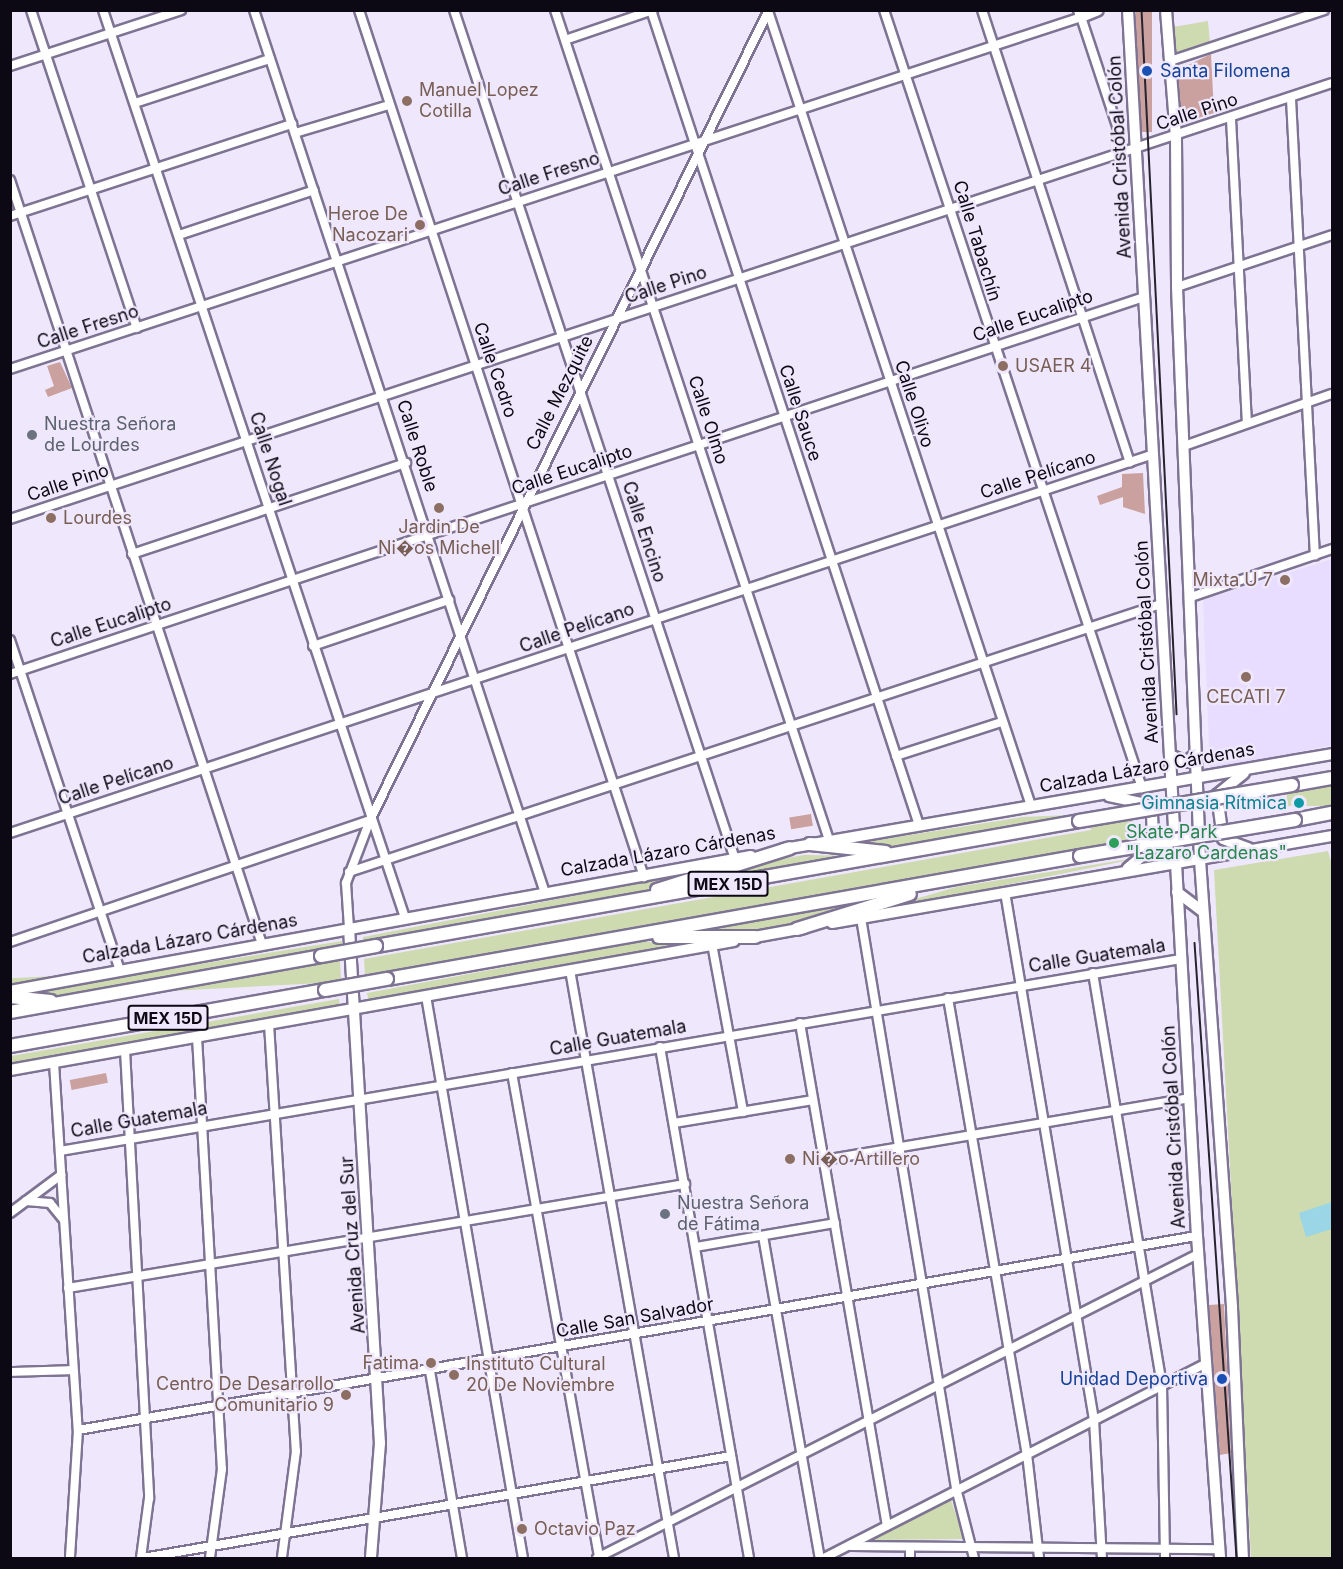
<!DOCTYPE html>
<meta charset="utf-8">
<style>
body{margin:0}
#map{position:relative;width:1343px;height:1569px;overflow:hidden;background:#efe8fd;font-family:Inter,sans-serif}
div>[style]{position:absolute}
.built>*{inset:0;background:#e8ddfe}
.green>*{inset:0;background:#cedab0;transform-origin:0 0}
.water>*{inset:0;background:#9ad6e6}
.building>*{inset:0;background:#caa19e;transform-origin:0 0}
.roads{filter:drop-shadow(2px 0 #7e7392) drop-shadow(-2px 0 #7e7392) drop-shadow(0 2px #7e7392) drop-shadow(0 -2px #7e7392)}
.minor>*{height:8px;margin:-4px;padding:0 4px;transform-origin:4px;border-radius:4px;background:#fff}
.major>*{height:10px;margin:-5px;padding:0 5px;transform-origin:5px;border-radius:5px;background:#fff}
.highway>*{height:12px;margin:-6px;padding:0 6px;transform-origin:6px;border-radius:6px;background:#fff}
.tram>*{height:1.5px;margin:-0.75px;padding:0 0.75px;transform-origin:0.75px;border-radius:0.75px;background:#27232f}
.bridges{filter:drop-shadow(2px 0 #7e7392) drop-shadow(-2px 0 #7e7392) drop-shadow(0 2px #7e7392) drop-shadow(0 -2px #7e7392)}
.highway-bridge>*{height:12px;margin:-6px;padding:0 6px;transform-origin:6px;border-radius:6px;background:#fff}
.dots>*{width:16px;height:16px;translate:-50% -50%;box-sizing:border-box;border:3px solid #efe8fd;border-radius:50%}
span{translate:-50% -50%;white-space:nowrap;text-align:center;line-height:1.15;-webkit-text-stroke:4.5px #efe8fd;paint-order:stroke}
.shield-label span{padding:2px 4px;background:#efe8fd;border:2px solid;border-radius:4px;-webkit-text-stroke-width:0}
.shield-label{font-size:16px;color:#0d0914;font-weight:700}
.transit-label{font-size:18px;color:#164399}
.left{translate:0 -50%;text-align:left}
.right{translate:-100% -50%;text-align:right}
.education-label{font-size:18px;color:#785e54}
.street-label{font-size:18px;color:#0d0914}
.worship-label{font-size:18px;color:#5b616d}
.culture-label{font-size:18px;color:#0d838f}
.leisure-label{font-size:18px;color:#27864d}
.frame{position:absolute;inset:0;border:12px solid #0d0914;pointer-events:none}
</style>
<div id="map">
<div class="built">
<i style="clip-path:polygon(1332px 559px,1332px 745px,1210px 770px,1203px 600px)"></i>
</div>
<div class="green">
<i style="clip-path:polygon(1208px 21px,1210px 43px,1176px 54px,1173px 27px)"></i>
<i style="left:1332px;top:785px;width:21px;height:45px;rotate:90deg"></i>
<i style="clip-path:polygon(1127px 810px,1136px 831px,1133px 854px,1097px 861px,1094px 846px,365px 976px,364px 959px,1091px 830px,1089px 816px)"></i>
<i style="clip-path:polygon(1092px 814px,897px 848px,860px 843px,1023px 817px)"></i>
<i style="clip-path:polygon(1328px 851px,1332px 865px,1332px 1558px,1251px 1558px,1214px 870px)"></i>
<i style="clip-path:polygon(804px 855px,867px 856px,689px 887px,744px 866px)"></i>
<i style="clip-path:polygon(1154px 855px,868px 913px,956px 887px)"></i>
<i style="clip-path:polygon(698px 872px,606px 903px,363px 943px,363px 937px)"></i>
<i style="clip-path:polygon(871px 902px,758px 933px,688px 932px)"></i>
<i style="clip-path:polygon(342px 941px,342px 948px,70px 999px,22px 993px)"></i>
<i style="clip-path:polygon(639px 942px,710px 942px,369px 1002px,367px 993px)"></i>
<i style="left:340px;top:961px;width:21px;height:334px;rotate:87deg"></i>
<i style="clip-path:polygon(339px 999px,340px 1007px,11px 1067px,11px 1056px)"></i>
<i style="clip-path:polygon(950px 1497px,964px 1539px,870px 1540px)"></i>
</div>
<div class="water">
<i style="clip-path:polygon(1332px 1202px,1332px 1229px,1306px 1237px,1299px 1213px)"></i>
</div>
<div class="building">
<i style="left:1136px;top:10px;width:16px;height:122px"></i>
<i style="clip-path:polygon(1211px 54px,1214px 113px,1182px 123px,1178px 70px)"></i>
<i style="clip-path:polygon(60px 362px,72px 388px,48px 397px,45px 390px,54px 386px,47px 366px)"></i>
<i style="clip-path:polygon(1143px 473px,1145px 514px,1123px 507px,1123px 497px,1100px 505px,1097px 496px,1122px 487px,1122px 474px)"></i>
<i style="left:811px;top:814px;width:12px;height:22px;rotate:81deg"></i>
<i style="left:106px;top:1073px;width:10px;height:37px;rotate:79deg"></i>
<i style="clip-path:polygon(1224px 1304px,1231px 1453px,1220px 1455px,1209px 1305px)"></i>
</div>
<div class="roads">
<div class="minor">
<i style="left:31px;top:10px;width:335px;rotate:71.6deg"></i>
<i style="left:103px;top:10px;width:957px;rotate:71.6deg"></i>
<i style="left:254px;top:10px;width:930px;rotate:71.76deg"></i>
<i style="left:359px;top:10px;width:913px;rotate:71.8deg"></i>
<i style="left:454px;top:10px;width:894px;rotate:71.69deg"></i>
<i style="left:555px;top:10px;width:874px;rotate:71.73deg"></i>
<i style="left:651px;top:10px;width:858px;rotate:71.8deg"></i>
<i style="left:884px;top:10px;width:820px;rotate:71.65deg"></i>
<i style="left:982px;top:10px;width:476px;rotate:71.9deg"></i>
<i style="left:768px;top:11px;width:837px;rotate:71.69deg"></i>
<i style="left:565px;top:40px;width:93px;rotate:-18.8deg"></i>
<i style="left:1170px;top:61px;width:162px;rotate:-18.3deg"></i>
<i style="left:10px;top:66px;width:180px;rotate:-18.1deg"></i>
<i style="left:1291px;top:99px;width:457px;rotate:87deg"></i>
<i style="left:135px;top:103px;width:142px;rotate:-18.1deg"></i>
<i style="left:1231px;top:119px;width:304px;rotate:87deg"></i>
<i style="left:295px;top:133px;width:98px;rotate:-16.6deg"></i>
<i style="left:10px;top:180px;width:804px;rotate:71.75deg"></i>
<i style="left:10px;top:216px;width:297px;rotate:-18.1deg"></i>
<i style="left:179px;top:235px;width:142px;rotate:-18.4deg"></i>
<i style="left:1177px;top:287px;width:163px;rotate:-18.5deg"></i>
<i style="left:10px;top:369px;width:1127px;rotate:-18.19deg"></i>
<i style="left:1081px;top:17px;width:121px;rotate:71.7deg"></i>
<i style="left:1184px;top:446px;width:157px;rotate:-19.4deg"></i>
<i style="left:10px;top:519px;width:1392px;rotate:-18.25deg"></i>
<i style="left:132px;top:554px;width:289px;rotate:-18.4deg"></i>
<i style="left:1191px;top:597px;width:149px;rotate:-18.8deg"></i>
<i style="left:10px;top:640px;width:348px;rotate:71.6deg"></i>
<i style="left:313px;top:646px;width:144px;rotate:-18.7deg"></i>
<i style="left:10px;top:674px;width:1195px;rotate:-18.39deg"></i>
<i style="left:896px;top:756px;width:110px;rotate:-17.9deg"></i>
<i style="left:10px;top:833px;width:1205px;rotate:-18.33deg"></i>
<i style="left:349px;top:872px;width:855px;rotate:-18.27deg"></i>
<i style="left:1005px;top:892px;width:535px;rotate:80.43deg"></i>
<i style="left:1094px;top:1420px;width:138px;rotate:86.7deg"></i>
<i style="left:861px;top:918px;width:578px;rotate:80.54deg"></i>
<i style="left:956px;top:1488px;width:72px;rotate:75.6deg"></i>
<i style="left:349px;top:928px;width:45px;rotate:-93.8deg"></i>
<i style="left:346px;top:883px;width:67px;rotate:-69.1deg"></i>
<i style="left:370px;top:820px;width:903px;rotate:-63.78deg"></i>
<i style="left:10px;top:942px;width:380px;rotate:-18.7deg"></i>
<i style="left:712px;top:944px;width:171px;rotate:79.5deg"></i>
<i style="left:570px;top:970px;width:597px;rotate:79.97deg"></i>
<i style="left:1093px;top:973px;width:418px;rotate:80.5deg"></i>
<i style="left:1162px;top:1385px;width:173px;rotate:89deg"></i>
<i style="left:426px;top:996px;width:570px;rotate:80.21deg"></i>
<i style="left:948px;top:998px;width:463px;rotate:80.2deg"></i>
<i style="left:1027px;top:1454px;width:105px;rotate:83.4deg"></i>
<i style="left:800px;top:1023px;width:510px;rotate:80.19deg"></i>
<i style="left:269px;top:1024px;width:428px;rotate:86.4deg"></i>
<i style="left:296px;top:1451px;width:108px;rotate:97.5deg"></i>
<i style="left:197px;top:1037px;width:433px;rotate:86.7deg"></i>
<i style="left:222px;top:1469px;width:90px;rotate:97.7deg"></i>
<i style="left:660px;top:1047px;width:519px;rotate:80.12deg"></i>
<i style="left:125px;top:1050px;width:449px;rotate:86.9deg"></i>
<i style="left:149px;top:1498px;width:61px;rotate:97.6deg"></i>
<i style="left:54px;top:1063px;width:368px;rotate:86.3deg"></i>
<i style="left:78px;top:1430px;width:128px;rotate:93.6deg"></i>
<i style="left:512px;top:1073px;width:493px;rotate:79.8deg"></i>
<i style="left:674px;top:1123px;width:141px;rotate:-9.4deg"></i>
<i style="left:60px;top:1151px;width:1137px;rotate:-9.72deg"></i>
<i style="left:824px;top:1160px;width:370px;rotate:-9.6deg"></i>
<i style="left:26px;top:1201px;width:24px;rotate:5deg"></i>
<i style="left:50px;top:1203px;width:22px;rotate:51deg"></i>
<i style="left:10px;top:1213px;width:64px;rotate:-36.7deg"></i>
<i style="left:763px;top:1236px;width:327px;rotate:80deg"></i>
<i style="left:696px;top:1247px;width:141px;rotate:-9.8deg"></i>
<i style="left:68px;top:1288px;width:626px;rotate:-9.57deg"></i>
<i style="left:430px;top:1371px;width:190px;rotate:80.3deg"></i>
<i style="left:10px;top:1372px;width:62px;rotate:-1.8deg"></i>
<i style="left:78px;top:1430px;width:1136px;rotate:-9.84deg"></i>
<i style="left:851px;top:1546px;width:368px;rotate:0.5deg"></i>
<i style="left:910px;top:1547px;width:11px;rotate:90deg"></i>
<i style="left:143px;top:1558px;width:597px;rotate:-9.84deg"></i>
<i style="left:597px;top:1558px;width:674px;rotate:-26.83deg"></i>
<i style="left:824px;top:1558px;width:429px;rotate:-27deg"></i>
</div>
<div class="major">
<i style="left:1079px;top:10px;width:7px;rotate:74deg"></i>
<i style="left:1081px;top:17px;width:18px;rotate:-22deg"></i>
<i style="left:1128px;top:10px;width:1228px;rotate:86.78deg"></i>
<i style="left:1197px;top:1236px;width:323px;rotate:85.9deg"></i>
<i style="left:1166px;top:10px;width:128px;rotate:85.5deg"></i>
<i style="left:1176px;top:138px;width:149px;rotate:89.6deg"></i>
<i style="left:1177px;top:287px;width:573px;rotate:87.7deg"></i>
<i style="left:1200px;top:860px;width:449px;rotate:85.9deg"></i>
<i style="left:1232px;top:1308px;width:250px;rotate:87.5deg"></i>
<i style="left:1170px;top:755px;width:17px;rotate:24deg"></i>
<i style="left:1186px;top:762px;width:11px;rotate:-38deg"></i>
<i style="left:1244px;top:773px;width:35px;rotate:141deg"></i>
<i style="left:1217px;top:795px;width:44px;rotate:82.2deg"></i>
<i style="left:1223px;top:839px;width:27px;rotate:20deg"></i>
<i style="left:1109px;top:796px;width:35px;rotate:12deg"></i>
<i style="left:1143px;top:803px;width:13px;rotate:48deg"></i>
<i style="left:1152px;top:813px;width:34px;rotate:88deg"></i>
<i style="left:1153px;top:847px;width:33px;rotate:140deg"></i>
<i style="left:784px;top:849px;width:556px;rotate:-9.83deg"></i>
<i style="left:1177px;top:892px;width:31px;rotate:37deg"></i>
<i style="left:832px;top:923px;width:508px;rotate:-9.87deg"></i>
<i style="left:349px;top:928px;width:516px;rotate:86.56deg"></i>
<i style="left:380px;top:1443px;width:115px;rotate:94.5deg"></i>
<i style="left:749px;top:938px;width:56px;rotate:-10.3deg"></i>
<i style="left:10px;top:991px;width:753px;rotate:-10.33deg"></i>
<i style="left:10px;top:1070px;width:735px;rotate:-10.1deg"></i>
</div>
<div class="highway">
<i style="left:1292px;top:785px;width:41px;rotate:-9.9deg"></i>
<i style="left:1295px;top:820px;width:38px;rotate:-11deg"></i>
<i style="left:810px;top:844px;width:76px;rotate:6deg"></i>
<i style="left:657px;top:890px;width:139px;rotate:-17.5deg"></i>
<i style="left:797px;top:929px;width:118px;rotate:-17.2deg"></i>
<i style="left:659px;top:937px;width:96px"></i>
<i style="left:376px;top:946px;width:714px;rotate:-10.08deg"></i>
<i style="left:387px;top:979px;width:704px;rotate:-10.06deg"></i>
<i style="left:10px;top:997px;width:41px;rotate:5.6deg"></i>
<i style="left:10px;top:1012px;width:316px;rotate:-10.2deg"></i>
<i style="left:10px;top:1046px;width:320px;rotate:-10.1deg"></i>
</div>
</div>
<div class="tram">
<i style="left:1142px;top:10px;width:705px;rotate:87.15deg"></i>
<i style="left:1195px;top:943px;width:616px;rotate:86.09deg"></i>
</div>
<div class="bridges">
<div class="highway-bridge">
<i style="left:1079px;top:821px;width:216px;rotate:-9.6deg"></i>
<i style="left:1080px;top:856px;width:218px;rotate:-9.5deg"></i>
<i style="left:321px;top:956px;width:56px;rotate:-10.3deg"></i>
<i style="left:325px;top:990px;width:63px;rotate:-10.1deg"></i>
</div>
</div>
<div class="dots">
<i style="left:1147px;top:71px;background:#1a4fb4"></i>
<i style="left:407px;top:101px;background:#8d6e63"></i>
<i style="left:420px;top:225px;background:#8d6e63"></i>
<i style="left:1003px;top:366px;background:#8d6e63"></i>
<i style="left:32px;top:435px;background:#6b7280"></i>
<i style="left:439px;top:508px;background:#8d6e63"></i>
<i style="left:51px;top:518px;background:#8d6e63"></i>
<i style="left:1285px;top:580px;background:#8d6e63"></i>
<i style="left:1246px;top:677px;background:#8d6e63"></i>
<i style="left:1299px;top:803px;background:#0f9aa8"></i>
<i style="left:1114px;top:843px;background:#2e9e5b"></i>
<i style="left:790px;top:1159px;background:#8d6e63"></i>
<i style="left:665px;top:1214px;background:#6b7280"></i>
<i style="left:431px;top:1363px;background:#8d6e63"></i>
<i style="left:454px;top:1375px;background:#8d6e63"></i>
<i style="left:1222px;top:1379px;background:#1a4fb4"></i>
<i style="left:346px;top:1395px;background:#8d6e63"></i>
<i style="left:522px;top:1529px;background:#8d6e63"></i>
</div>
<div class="shield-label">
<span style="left:728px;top:884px">MEX 15D</span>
<span style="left:168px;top:1018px">MEX 15D</span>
</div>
<div class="transit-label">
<span class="left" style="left:1160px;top:71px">Santa Filomena</span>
<span class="right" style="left:1208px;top:1379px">Unidad Deportiva</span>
</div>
<div class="education-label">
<span class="left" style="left:419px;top:101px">Manuel Lopez<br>Cotilla</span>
<span class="right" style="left:408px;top:225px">Heroe De<br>Nacozari</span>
<span class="left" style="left:1015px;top:366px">USAER 4</span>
<span class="left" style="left:63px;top:518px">Lourdes</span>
<span style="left:439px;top:538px">Jardin De<br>Ni�os Michell</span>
<span class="right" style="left:1273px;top:580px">Mixta U 7</span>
<span style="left:1246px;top:697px">CECATI 7</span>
<span class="left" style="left:802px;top:1159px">Ni�o Artillero</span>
<span class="right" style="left:419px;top:1363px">Fatima</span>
<span class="left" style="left:466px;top:1375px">Instituto Cultural<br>20 De Noviembre</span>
<span class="right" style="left:334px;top:1395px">Centro De Desarrollo<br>Comunitario 9</span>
<span class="left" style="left:534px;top:1529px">Octavio Paz</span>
</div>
<div class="street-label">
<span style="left:1197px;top:112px;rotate:-18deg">Calle Pino</span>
<span style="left:1120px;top:157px;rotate:-93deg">Avenida Cristóbal Colón</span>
<span style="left:549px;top:174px;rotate:-18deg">Calle Fresno</span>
<span style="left:977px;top:241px;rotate:73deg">Calle Tabachín</span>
<span style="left:666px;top:285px;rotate:-18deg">Calle Pino</span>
<span style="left:1033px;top:316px;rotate:-19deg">Calle Eucalipto</span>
<span style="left:88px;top:327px;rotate:-18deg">Calle Fresno</span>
<span style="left:495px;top:370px;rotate:71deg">Calle Cedro</span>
<span style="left:560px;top:393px;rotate:-63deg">Calle Mezquite</span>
<span style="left:914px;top:404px;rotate:72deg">Calle Olivo</span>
<span style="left:800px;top:413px;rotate:72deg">Calle Sauce</span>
<span style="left:708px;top:420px;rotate:72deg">Calle Olmo</span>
<span style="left:417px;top:446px;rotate:72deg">Calle Roble</span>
<span style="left:270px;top:459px;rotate:72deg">Calle Nogal</span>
<span style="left:572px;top:470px;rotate:-18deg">Calle Eucalipto</span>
<span style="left:1038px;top:475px;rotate:-18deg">Calle Pelícano</span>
<span style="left:68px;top:483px;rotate:-18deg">Calle Pino</span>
<span style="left:644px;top:532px;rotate:72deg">Calle Encino</span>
<span style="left:111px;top:623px;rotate:-18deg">Calle Eucalipto</span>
<span style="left:577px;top:628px;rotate:-19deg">Calle Pelícano</span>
<span style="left:1147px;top:642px;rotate:-93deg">Avenida Cristóbal Colón</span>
<span style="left:1147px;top:768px;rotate:-10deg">Calzada Lázaro Cárdenas</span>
<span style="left:116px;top:781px;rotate:-18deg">Calle Pelícano</span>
<span style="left:668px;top:852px;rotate:-10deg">Calzada Lázaro Cárdenas</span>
<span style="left:190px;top:939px;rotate:-10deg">Calzada Lázaro Cárdenas</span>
<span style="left:1097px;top:956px;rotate:-9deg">Calle Guatemala</span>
<span style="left:618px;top:1038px;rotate:-10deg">Calle Guatemala</span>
<span style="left:139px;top:1120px;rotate:-10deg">Calle Guatemala</span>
<span style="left:1174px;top:1127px;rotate:-93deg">Avenida Cristóbal Colón</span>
<span style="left:353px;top:1245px;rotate:-94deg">Avenida Cruz del Sur</span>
<span style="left:635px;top:1318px;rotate:-10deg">Calle San Salvador</span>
</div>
<div class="worship-label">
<span class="left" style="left:44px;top:435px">Nuestra Señora<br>de Lourdes</span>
<span class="left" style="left:677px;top:1214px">Nuestra Señora<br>de Fátima</span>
</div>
<div class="culture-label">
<span class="right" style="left:1287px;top:803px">Gimnasia Rítmica</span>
</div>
<div class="leisure-label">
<span class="left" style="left:1126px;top:843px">Skate Park<br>"Lazaro Cardenas"</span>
</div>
<div class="frame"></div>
</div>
